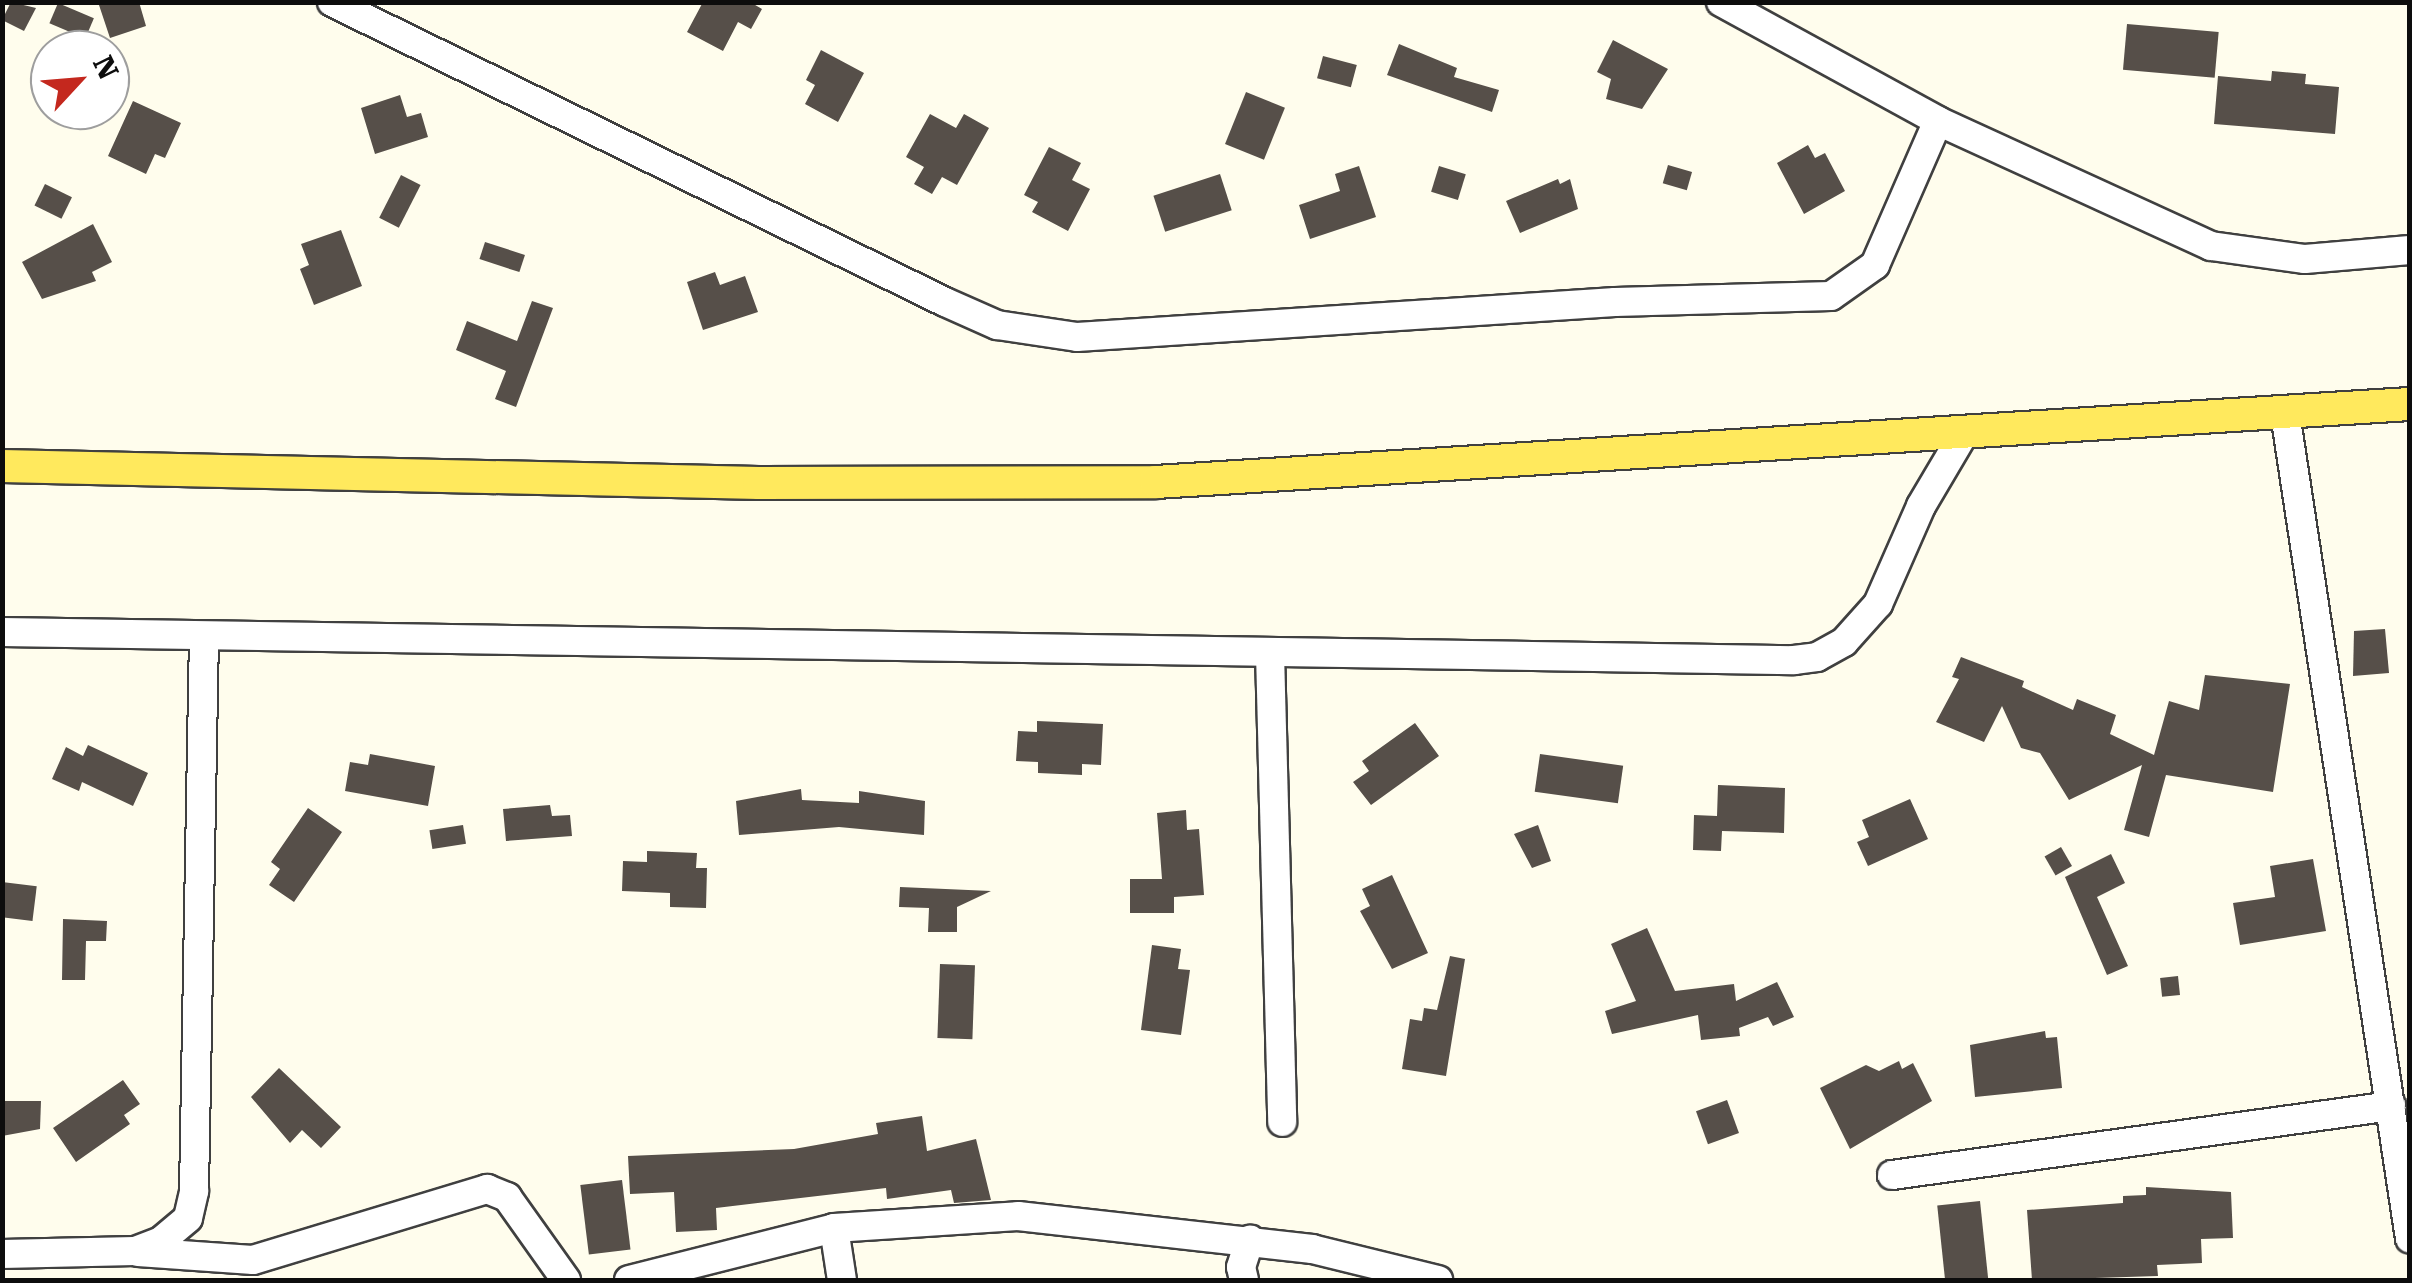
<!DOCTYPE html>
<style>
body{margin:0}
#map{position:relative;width:2412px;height:1283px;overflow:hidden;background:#fffded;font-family:"Roboto Serif",serif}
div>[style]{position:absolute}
.building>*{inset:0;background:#564f49;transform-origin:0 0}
.roads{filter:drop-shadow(2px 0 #404040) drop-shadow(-2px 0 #404040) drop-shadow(0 2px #404040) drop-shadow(0 -2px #404040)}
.minor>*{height:28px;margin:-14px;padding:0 14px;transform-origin:14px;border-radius:14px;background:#fff}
.major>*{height:32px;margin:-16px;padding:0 16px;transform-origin:16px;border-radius:16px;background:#ffe95d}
span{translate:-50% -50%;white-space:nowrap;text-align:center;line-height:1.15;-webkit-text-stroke:10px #fff;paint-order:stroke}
.frame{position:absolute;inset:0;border:5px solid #0d0d0d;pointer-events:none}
.north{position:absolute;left:30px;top:30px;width:100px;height:100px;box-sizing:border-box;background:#fff;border:2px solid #9e9e9e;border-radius:50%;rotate:64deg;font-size:28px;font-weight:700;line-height:40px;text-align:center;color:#0d0d0d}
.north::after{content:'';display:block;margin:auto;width:35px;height:45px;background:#c4281e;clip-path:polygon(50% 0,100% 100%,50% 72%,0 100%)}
</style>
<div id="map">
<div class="building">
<i style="clip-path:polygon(11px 2px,36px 8px,24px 31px,2px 20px)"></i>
<i style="clip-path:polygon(98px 2px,139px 2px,146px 26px,110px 38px)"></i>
<i style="clip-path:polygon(703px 2px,750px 2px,762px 9px,751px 29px,738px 22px,723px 51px,687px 32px)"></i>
<i style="left:58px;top:3px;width:39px;height:22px;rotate:23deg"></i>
<i style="left:2127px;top:24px;width:92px;height:46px;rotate:5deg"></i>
<i style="clip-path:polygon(1613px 40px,1668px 69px,1642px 109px,1606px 99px,1611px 79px,1597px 72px)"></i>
<i style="clip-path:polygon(1399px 44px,1457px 68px,1454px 77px,1499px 90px,1492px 112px,1387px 75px)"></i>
<i style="clip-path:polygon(821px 50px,864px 73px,838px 122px,805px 104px,815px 85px,806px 80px)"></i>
<i style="left:1323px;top:56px;width:35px;height:23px;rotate:15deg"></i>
<i style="clip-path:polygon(2272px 71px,2306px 74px,2305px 84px,2339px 87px,2335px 134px,2214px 124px,2218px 76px,2271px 81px)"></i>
<i style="left:1246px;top:92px;width:42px;height:56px;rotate:22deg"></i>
<i style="clip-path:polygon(400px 95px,407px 117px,421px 113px,428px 137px,375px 154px,361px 108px)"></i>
<i style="clip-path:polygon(133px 101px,181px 123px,165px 158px,155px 154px,146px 174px,108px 156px)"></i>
<i style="clip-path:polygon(930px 114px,956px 128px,964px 114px,989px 128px,957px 185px,942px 177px,932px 194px,914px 184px,924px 167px,906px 157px)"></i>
<i style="clip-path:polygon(1808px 145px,1815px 158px,1825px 153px,1845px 191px,1804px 214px,1777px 163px)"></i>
<i style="clip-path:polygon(1049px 147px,1081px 163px,1072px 180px,1090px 189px,1068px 231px,1032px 212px,1038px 202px,1024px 195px)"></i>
<i style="left:1668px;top:165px;width:25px;height:19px;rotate:16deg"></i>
<i style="clip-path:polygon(1359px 166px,1376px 217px,1310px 239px,1299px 205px,1340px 191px,1335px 174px)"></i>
<i style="left:1439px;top:166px;width:28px;height:27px;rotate:17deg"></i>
<i style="left:1220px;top:174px;width:38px;height:70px;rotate:72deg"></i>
<i style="left:401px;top:175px;width:22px;height:48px;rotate:27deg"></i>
<i style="clip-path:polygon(1558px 179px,1560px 184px,1570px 179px,1578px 209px,1520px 233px,1506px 201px)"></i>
<i style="left:45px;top:184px;width:30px;height:24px;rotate:26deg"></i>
<i style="clip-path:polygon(93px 224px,112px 262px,92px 272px,96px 281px,42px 299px,22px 262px)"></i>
<i style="clip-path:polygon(341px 230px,362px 286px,314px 305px,300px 269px,309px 265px,301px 244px)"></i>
<i style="left:485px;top:242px;width:42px;height:18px;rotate:18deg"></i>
<i style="clip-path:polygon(715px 272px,720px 285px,745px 276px,758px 312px,703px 330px,687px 282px)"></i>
<i style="clip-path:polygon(532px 301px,553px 308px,516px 407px,495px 399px,506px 371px,456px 350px,467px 321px,517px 341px)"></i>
<i style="clip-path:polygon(2385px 629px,2389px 673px,2353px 676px,2354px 631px)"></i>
<i style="clip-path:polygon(1961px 657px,2024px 681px,2022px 687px,2073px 710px,2077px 699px,2116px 715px,2110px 734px,2154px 755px,2169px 701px,2199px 710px,2205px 675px,2290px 684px,2273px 792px,2166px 775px,2149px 837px,2124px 830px,2142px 765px,2069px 800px,2040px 753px,2021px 748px,2002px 706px,1984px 742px,1936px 722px,1959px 679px,1952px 677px)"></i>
<i style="clip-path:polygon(1037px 721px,1103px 724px,1101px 765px,1082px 764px,1082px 775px,1038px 773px,1038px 762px,1016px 761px,1018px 731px,1037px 732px)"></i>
<i style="clip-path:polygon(1415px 723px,1439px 756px,1371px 805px,1353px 782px,1369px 771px,1362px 761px)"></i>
<i style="clip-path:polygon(88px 745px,148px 773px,133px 806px,82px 782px,79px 791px,52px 779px,66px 747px,83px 756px)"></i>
<i style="clip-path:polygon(370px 754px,435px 766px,428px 806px,345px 791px,350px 762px,368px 765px)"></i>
<i style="left:1540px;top:754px;width:84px;height:38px;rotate:8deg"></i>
<i style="clip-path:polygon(1718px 785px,1785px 788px,1784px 833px,1722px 831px,1721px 851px,1693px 850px,1694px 815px,1717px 816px)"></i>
<i style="clip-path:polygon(801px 789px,802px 800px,859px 803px,859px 791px,925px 801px,924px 835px,839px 827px,739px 835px,736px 801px)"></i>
<i style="clip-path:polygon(1910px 799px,1928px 839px,1868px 866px,1857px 842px,1869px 837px,1862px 820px)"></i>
<i style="clip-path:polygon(550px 805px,552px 816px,570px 815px,572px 836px,506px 841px,503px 809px)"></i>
<i style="clip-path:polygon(308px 808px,342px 832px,294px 902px,269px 885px,280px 869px,271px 862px)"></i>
<i style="clip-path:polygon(1186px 810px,1187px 830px,1199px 829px,1204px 895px,1174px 897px,1174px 913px,1130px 913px,1130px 879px,1162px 879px,1157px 813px)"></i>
<i style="left:463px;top:825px;width:19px;height:34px;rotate:81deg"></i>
<i style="clip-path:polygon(1538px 825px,1551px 861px,1532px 868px,1514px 834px)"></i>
<i style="left:2061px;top:847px;width:22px;height:19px;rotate:60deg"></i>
<i style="clip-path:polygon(647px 851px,697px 853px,696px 868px,707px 868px,706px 908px,670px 907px,670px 893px,622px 891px,623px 861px,647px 862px)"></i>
<i style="clip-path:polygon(2111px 854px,2125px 883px,2097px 897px,2128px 966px,2107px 975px,2065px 877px)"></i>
<i style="clip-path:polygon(2313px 859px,2326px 931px,2240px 945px,2233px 903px,2275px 897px,2270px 866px)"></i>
<i style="clip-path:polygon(1392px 875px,1428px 953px,1392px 969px,1360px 911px,1370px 906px,1362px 889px)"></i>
<i style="left:2px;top:882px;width:35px;height:35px;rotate:7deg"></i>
<i style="clip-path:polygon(900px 887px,991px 891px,957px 907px,957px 932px,928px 932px,929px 908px,899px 907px)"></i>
<i style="clip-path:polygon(63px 919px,107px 921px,106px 941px,86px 941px,85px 980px,62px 980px)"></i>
<i style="clip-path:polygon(1647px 928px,1675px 991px,1734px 984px,1736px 1001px,1777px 982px,1794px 1017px,1773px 1026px,1768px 1017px,1739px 1028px,1740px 1036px,1701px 1040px,1698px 1015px,1612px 1034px,1605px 1011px,1636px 1001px,1611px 944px)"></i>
<i style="clip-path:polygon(1152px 945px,1181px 949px,1178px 969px,1190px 970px,1181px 1035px,1141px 1030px)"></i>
<i style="clip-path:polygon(1450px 956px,1465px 959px,1446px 1076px,1402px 1069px,1410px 1019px,1422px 1021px,1424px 1008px,1437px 1010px)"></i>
<i style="left:940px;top:964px;width:35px;height:74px;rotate:2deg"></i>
<i style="left:2178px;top:976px;width:19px;height:18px;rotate:84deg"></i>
<i style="clip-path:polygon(2045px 1031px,2046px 1038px,2057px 1037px,2062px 1088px,1975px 1097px,1970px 1045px)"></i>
<i style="clip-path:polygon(1899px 1061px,1902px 1069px,1913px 1063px,1932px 1101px,1850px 1149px,1820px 1088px,1866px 1065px,1879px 1071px)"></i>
<i style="clip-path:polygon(279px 1068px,341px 1127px,321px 1148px,302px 1130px,290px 1143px,251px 1097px)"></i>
<i style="clip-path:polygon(123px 1080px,140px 1104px,124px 1115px,130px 1124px,76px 1162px,53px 1128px)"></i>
<i style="left:1727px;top:1100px;width:35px;height:33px;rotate:70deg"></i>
<i style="clip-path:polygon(2px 1101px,41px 1101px,40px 1129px,2px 1136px)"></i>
<i style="clip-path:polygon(922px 1116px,927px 1151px,976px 1139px,991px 1200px,954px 1203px,951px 1190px,887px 1199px,886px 1188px,716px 1208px,717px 1230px,676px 1232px,674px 1192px,630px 1194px,628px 1156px,794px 1149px,878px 1134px,876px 1123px)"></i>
<i style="left:622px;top:1180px;width:70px;height:42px;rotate:83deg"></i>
<i style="clip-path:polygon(2146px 1187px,2231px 1192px,2233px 1238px,2201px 1239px,2202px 1263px,2157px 1265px,2158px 1276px,2032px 1280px,2027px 1210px,2123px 1203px,2123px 1196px,2146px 1195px)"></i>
<i style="left:1980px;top:1201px;width:79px;height:43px;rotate:84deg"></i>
</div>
<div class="roads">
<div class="minor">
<i style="left:332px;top:2px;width:682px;rotate:26.08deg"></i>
<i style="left:945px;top:302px;width:57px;rotate:23.9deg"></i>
<i style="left:997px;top:325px;width:81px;rotate:8.5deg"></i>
<i style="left:1077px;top:337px;width:539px;rotate:-3.72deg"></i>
<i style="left:1615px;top:302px;width:216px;rotate:-1.6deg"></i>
<i style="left:1831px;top:296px;width:54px;rotate:-35.2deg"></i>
<i style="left:1875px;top:265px;width:157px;rotate:-66.4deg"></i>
<i style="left:1721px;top:2px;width:247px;rotate:28.7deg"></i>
<i style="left:1938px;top:121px;width:300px;rotate:24.6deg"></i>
<i style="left:2211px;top:246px;width:95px;rotate:7.9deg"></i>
<i style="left:2305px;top:259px;width:105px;rotate:-4.9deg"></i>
<i style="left:2285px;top:413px;width:835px;rotate:81.39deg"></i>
<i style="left:2px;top:632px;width:1792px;rotate:0.9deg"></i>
<i style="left:1794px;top:660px;width:23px;rotate:-7deg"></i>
<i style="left:1817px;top:657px;width:31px;rotate:-29deg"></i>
<i style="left:1844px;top:642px;width:51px;rotate:-48.2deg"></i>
<i style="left:1878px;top:604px;width:107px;rotate:-66.3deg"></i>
<i style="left:1921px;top:506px;width:82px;rotate:-59.4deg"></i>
<i style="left:1270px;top:653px;width:469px;rotate:88.5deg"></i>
<i style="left:1892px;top:1175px;width:504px;rotate:-7.87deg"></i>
<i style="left:834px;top:1228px;width:53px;rotate:81.3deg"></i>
<i style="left:138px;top:1252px;width:115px;rotate:4deg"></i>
<i style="left:253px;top:1260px;width:245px;rotate:-16.9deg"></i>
<i style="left:487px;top:1189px;width:22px;rotate:22deg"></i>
<i style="left:507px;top:1197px;width:102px;rotate:54.6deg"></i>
<i style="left:2px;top:1254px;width:133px;rotate:-1.3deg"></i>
<i style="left:135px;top:1251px;width:28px;rotate:-21deg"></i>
<i style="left:161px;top:1241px;width:35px;rotate:-40deg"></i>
<i style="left:188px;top:1218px;width:28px;rotate:-77deg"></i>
<i style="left:194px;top:1191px;width:555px;rotate:-88.97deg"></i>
<i style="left:629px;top:1280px;width:211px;rotate:-14.2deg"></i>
<i style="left:834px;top:1228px;width:184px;rotate:-3.7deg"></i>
<i style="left:1018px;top:1216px;width:296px;rotate:6.4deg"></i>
<i style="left:1312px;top:1249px;width:130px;rotate:13.8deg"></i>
<i style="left:1244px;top:1280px;width:13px;rotate:-103deg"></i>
<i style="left:1241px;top:1267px;width:29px;rotate:-72deg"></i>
</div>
<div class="major">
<i style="left:2px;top:466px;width:757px;rotate:1.29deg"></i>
<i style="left:759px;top:483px;width:397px;rotate:-0.1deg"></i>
<i style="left:1156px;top:482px;width:1256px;rotate:-3.56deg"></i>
</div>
</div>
<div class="frame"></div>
<div class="north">N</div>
</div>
